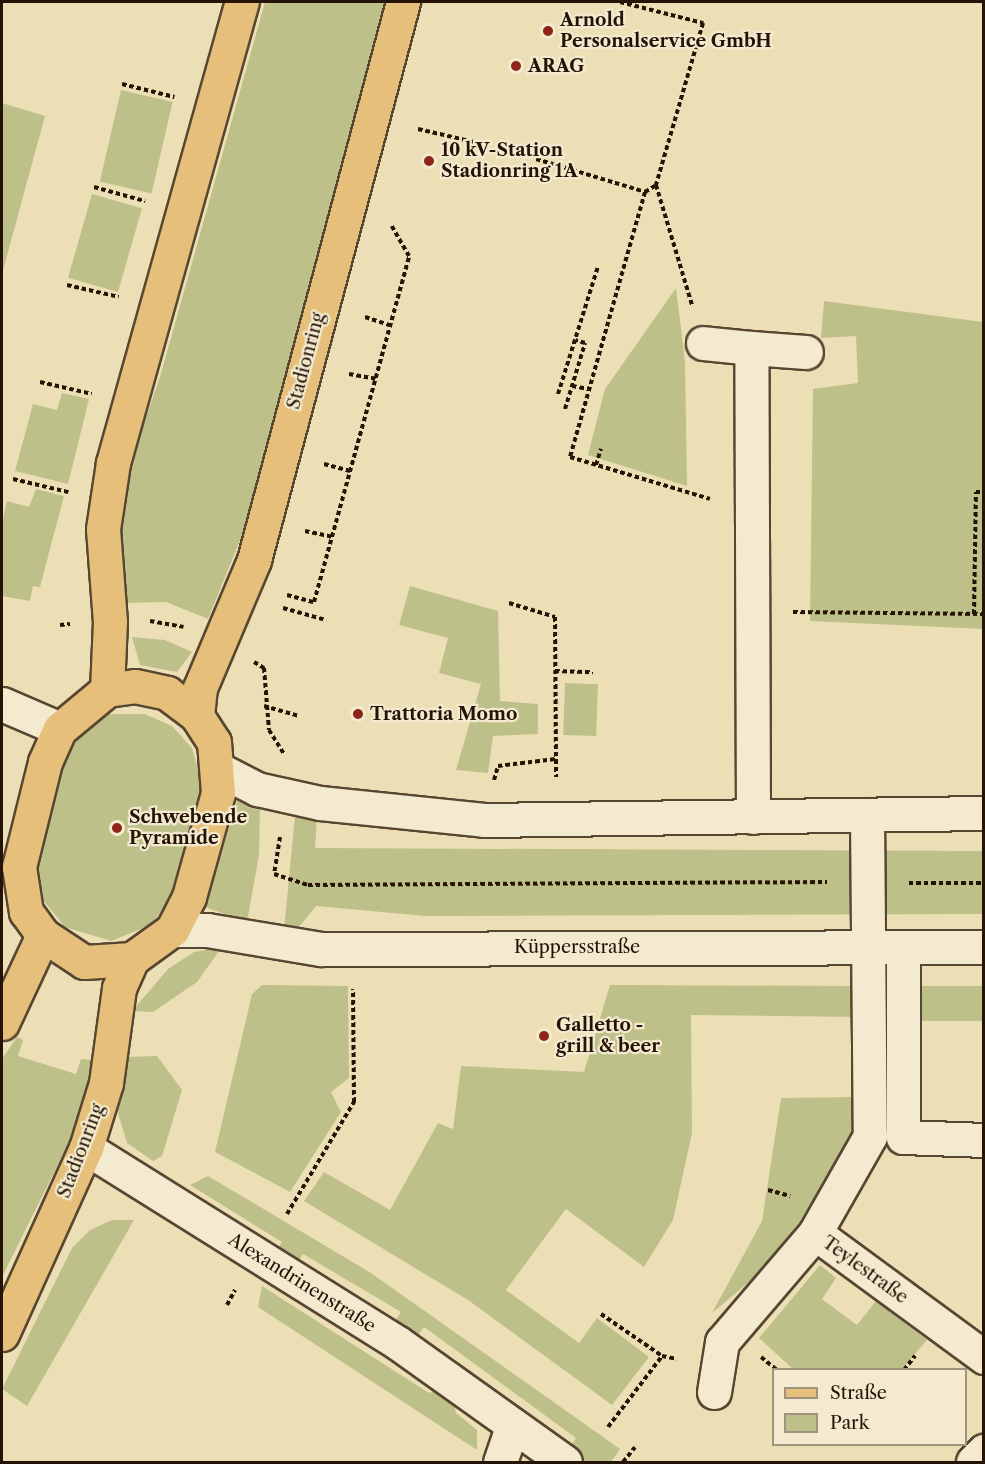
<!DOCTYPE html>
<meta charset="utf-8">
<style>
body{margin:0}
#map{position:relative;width:985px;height:1464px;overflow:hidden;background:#eddfb5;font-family:"Libre Caslon Text",serif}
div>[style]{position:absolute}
.green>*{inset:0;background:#bec08a;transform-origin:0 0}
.path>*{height:4px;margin-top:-2px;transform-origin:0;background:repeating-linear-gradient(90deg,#251305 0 4.5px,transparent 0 7.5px)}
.roads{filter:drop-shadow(2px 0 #574631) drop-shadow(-2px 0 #574631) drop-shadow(0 2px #574631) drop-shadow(0 -2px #574631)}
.minor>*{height:33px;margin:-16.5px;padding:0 16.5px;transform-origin:16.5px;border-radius:16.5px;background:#f3eacf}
.major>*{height:33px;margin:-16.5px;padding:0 16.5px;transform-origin:16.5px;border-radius:16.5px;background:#e6c07a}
.dots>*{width:16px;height:16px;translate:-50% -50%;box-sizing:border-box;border:3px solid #f3eacf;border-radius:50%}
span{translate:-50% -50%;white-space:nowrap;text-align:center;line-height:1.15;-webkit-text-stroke:4.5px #f3eacf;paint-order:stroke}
.poi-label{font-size:18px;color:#251305;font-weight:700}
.left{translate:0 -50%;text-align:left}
.street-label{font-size:18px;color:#251305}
.frame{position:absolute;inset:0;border:3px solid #251305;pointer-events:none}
.legend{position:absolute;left:772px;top:1368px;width:195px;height:78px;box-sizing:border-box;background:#f3eacf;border:2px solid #a1947e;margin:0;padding:8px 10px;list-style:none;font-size:18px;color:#251305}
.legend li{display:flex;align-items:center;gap:12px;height:30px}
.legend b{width:30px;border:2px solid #a1947e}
</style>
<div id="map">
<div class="green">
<i style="clip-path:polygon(265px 2px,384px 2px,247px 523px,208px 619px,166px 602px,125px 603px,118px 546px,121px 489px,160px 377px)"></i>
<i style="left:121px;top:90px;width:53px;height:94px;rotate:13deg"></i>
<i style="clip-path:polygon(2px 103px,45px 116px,2px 274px)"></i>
<i style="left:92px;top:194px;width:52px;height:87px;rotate:16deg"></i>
<i style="clip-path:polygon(676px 288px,685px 362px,687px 486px,588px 455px,605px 389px)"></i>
<i style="clip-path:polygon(824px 301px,983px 322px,983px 629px,810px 621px,813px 389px,858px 383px,856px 336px,821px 338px)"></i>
<i style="clip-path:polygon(62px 393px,89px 399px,68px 484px,15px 471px,33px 404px,57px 410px)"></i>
<i style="clip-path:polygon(36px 489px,64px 496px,40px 587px,33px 586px,30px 601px,2px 596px,2px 523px,7px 501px,29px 507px)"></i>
<i style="clip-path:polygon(410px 586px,498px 611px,500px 701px,538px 704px,538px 734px,493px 736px,488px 773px,456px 770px,481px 684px,439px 673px,448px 638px,399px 625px)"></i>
<i style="clip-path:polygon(132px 637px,165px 640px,192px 652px,177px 672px,140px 665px)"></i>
<i style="left:565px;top:683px;width:33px;height:52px;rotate:2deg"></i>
<i style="clip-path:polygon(109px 714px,145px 714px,172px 726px,192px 748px,203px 788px,170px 899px,151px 925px,111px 941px,65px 927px,43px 900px,35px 872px,65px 755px,92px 723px)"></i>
<i style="clip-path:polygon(237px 801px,260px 806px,259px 855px,247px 922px,205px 907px)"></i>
<i style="clip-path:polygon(295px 815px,317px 819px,315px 848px,983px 851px,983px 914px,425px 916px,316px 906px,294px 933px,284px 930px)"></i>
<i style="clip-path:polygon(222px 947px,197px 982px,153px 1012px,132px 1011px,168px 969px,194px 952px)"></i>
<i style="clip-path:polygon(262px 985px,348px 986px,349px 1078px,331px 1092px,341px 1112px,290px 1192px,215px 1152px,252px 994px)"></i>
<i style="clip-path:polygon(610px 985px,856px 986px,858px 1017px,691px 1015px,692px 1133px,673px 1220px,644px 1267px,566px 1209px,506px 1290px,579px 1343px,597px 1318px,649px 1357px,612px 1405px,468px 1300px,304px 1201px,324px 1172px,390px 1210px,438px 1123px,453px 1129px,461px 1066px,584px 1072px)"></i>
<i style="left:983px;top:986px;width:35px;height:62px;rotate:90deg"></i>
<i style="clip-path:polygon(17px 1037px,23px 1040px,18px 1056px,76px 1074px,81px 1059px,94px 1060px,83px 1114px,2px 1277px,2px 1059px)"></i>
<i style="clip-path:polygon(157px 1056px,182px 1090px,162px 1156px,153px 1161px,127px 1143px,117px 1110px,124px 1057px)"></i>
<i style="clip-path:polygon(857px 1097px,855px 1146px,831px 1183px,755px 1277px,712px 1313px,762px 1221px,781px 1098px)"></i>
<i style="clip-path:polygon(208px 1176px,371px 1273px,620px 1449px,611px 1462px,585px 1462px,568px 1449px,576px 1438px,424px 1327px,417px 1337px,394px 1323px,401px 1312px,303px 1254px,297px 1263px,277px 1251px,282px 1242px,190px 1185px)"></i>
<i style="clip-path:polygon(112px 1220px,134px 1220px,27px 1406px,2px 1389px,72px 1248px,90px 1230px)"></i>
<i style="clip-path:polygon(820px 1265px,836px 1278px,822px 1299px,857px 1325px,876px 1301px,927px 1340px,902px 1369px,793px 1369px,759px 1338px)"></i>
<i style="clip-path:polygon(262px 1286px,429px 1393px,437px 1390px,454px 1403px,456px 1413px,477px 1430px,477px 1450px,258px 1307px)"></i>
</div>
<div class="path">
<i style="left:620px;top:2px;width:86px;rotate:14.2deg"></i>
<i style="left:703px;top:23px;width:169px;rotate:106.2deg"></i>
<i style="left:656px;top:185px;width:125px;rotate:73.3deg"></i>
<i style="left:122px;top:84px;width:54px;rotate:14deg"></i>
<i style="left:418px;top:129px;width:57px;rotate:13.1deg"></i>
<i style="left:536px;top:159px;width:114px;rotate:16.8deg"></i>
<i style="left:645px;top:192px;width:275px;rotate:105.8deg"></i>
<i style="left:570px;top:457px;width:146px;rotate:16.7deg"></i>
<i style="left:94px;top:187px;width:53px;rotate:15.4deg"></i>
<i style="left:645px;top:192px;width:13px;rotate:-32deg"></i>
<i style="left:67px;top:285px;width:53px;rotate:13deg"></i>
<i style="left:365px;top:317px;width:26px;rotate:18deg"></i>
<i style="left:349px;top:374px;width:27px;rotate:10deg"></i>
<i style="left:40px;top:382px;width:53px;rotate:13deg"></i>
<i style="left:572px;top:386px;width:17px;rotate:10deg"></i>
<i style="left:558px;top:394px;width:134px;rotate:-72.6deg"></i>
<i style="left:565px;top:409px;width:69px;rotate:-73.1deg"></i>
<i style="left:585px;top:343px;width:10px;rotate:-163deg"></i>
<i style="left:324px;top:464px;width:27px;rotate:15deg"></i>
<i style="left:596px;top:465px;width:17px;rotate:-73deg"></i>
<i style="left:13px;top:479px;width:57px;rotate:13.3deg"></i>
<i style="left:305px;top:531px;width:29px;rotate:12deg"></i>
<i style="left:287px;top:595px;width:28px;rotate:15deg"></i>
<i style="left:314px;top:602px;width:359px;rotate:-74.6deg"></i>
<i style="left:409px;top:256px;width:36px;rotate:-120deg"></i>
<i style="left:509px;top:603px;width:48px;rotate:16.9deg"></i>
<i style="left:555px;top:617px;width:160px;rotate:89.6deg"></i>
<i style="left:283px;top:608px;width:45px;rotate:15.6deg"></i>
<i style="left:793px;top:612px;width:191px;rotate:0.6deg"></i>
<i style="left:974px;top:614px;width:122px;rotate:-89.1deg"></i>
<i style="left:976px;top:492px;width:8px"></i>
<i style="left:150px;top:621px;width:34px;rotate:10deg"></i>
<i style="left:60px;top:625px;width:10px;rotate:-6deg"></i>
<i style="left:254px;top:662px;width:12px;rotate:31deg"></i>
<i style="left:264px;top:668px;width:62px;rotate:85.4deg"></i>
<i style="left:269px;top:730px;width:28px;rotate:58deg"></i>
<i style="left:555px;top:671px;width:38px;rotate:2deg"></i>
<i style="left:264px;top:706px;width:35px;rotate:16deg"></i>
<i style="left:494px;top:780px;width:15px;rotate:-74deg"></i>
<i style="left:498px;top:766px;width:58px;rotate:-6.9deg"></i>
<i style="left:280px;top:837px;width:37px;rotate:99deg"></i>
<i style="left:274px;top:874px;width:36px;rotate:18deg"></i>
<i style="left:308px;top:885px;width:519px;rotate:-0.33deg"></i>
<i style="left:909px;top:883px;width:75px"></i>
<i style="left:768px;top:1190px;width:23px;rotate:15deg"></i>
<i style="left:287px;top:1214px;width:131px;rotate:-59.1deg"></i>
<i style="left:354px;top:1102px;width:113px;rotate:-90.5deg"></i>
<i style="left:227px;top:1305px;width:17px;rotate:-62deg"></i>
<i style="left:601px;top:1314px;width:74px;rotate:34.5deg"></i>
<i style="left:761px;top:1357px;width:21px;rotate:39deg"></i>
<i style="left:904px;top:1370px;width:18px;rotate:-52deg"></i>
<i style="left:608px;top:1427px;width:89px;rotate:-52.7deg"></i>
<i style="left:662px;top:1356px;width:15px;rotate:11deg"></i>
<i style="left:623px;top:1462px;width:19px;rotate:-51deg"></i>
</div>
<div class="roads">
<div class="minor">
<i style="left:703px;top:343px;width:48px;rotate:5.9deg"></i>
<i style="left:2px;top:704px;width:63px;rotate:23.3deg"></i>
<i style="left:220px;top:770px;width:42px;rotate:27.2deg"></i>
<i style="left:257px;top:789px;width:65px;rotate:12.5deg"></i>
<i style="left:320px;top:803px;width:165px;rotate:5.9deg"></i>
<i style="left:484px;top:820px;width:500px;rotate:-0.8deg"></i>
<i style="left:867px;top:815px;width:321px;rotate:89.5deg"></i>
<i style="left:870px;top:1136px;width:112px;rotate:119.6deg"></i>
<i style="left:815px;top:1233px;width:210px;rotate:36.3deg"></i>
<i style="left:753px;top:817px;width:469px;rotate:-90.2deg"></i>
<i style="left:751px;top:348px;width:55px;rotate:4.2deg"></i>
<i style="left:172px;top:930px;width:35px"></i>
<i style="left:207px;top:930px;width:116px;rotate:9.5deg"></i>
<i style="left:321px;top:949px;width:663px;rotate:-0.17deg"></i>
<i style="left:903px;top:947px;width:190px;rotate:90deg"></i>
<i style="left:903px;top:1137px;width:81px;rotate:2.1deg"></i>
<i style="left:86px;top:1148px;width:368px;rotate:32deg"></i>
<i style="left:398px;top:1343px;width:205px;rotate:35.5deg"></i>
<i style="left:714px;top:1392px;width:51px;rotate:-80.9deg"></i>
<i style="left:722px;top:1342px;width:143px;rotate:-49.5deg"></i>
<i style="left:500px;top:1462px;width:39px;rotate:-71deg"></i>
<i style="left:973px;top:1462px;width:16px;rotate:-45deg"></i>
</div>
<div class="major">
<i style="left:135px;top:686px;width:33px;rotate:12deg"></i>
<i style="left:167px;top:693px;width:38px;rotate:37deg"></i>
<i style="left:197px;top:716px;width:31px;rotate:57deg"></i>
<i style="left:214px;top:742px;width:51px;rotate:85.5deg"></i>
<i style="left:218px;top:793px;width:108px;rotate:105.6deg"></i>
<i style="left:189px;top:897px;width:37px;rotate:117deg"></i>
<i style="left:172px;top:930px;width:49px;rotate:144.1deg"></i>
<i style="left:132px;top:959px;width:48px;rotate:176.4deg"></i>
<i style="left:84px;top:962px;width:49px;rotate:-146.6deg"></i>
<i style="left:43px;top:935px;width:29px;rotate:-126deg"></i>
<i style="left:26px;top:912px;width:46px;rotate:-98.8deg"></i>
<i style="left:19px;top:867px;width:108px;rotate:-76.1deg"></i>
<i style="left:45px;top:762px;width:36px;rotate:-66deg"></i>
<i style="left:60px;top:729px;width:61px;rotate:-39.7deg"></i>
<i style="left:107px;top:690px;width:28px;rotate:-8deg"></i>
<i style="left:107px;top:690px;width:68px;rotate:-87.5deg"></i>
<i style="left:110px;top:622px;width:93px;rotate:-94.3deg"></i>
<i style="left:103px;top:529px;width:67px;rotate:-81.4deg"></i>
<i style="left:113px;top:463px;width:479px;rotate:-74.4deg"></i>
<i style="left:197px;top:716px;width:28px;rotate:-84deg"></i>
<i style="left:200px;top:688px;width:139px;rotate:-67.1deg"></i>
<i style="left:254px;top:560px;width:578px;rotate:-75.05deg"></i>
<i style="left:2px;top:1023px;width:97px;rotate:-65deg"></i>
<i style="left:2px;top:1334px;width:204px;rotate:-65.7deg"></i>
<i style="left:86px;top:1148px;width:68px;rotate:-72.9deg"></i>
<i style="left:106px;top:1083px;width:96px;rotate:-82.2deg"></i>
<i style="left:119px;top:988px;width:32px;rotate:-66deg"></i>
</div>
</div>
<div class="dots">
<i style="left:548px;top:31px;background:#8f2418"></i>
<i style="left:516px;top:66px;background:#8f2418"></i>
<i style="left:429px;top:161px;background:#8f2418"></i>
<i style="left:358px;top:714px;background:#8f2418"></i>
<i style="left:117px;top:828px;background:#8f2418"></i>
<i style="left:544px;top:1036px;background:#8f2418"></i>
</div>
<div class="poi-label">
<span class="left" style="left:560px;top:31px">Arnold<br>Personalservice GmbH</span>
<span class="left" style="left:528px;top:66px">ARAG</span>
<span class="left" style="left:441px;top:161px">10 kV-Station<br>Stadionring 1A</span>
<span class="left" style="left:370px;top:714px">Trattoria Momo</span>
<span class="left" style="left:129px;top:828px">Schwebende<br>Pyramide</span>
<span class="left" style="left:556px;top:1036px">Galletto -<br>grill &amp; beer</span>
</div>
<div class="street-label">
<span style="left:306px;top:361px;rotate:-75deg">Stadionring</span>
<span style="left:577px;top:947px">Küppersstraße</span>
<span style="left:81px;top:1151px;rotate:-69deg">Stadionring</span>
<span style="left:865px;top:1270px;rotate:36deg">Teylestraße</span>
<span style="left:302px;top:1283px;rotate:32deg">Alexandrinenstraße</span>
</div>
<div class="frame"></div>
<ul class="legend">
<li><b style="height:8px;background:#e6c07a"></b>Straße</li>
<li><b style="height:16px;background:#bec08a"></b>Park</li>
</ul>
</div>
